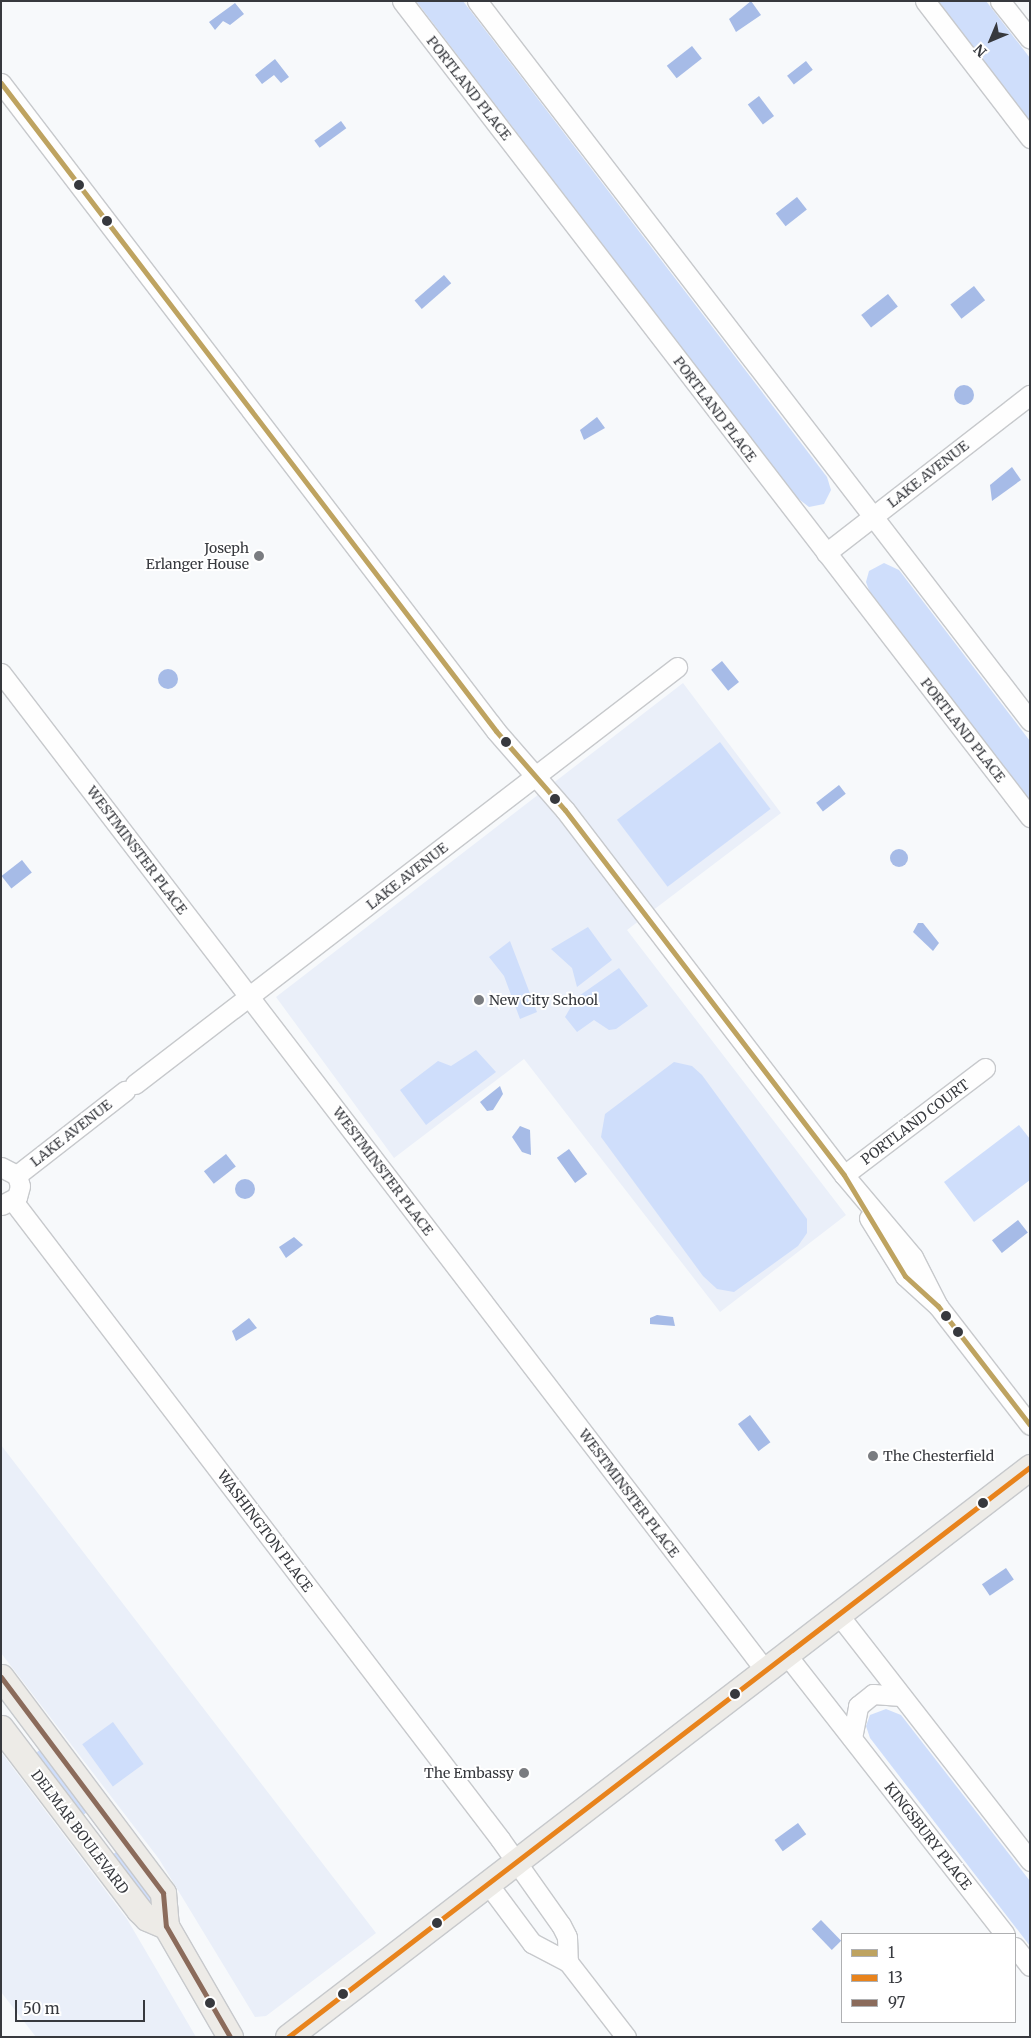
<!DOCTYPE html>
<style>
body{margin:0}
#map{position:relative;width:1031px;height:2038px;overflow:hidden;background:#f7f9fb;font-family:Merriweather,serif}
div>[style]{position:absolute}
.built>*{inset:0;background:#eaeff9}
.green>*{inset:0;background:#cfdefb;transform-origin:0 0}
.water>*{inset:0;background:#a6bbe7;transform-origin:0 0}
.round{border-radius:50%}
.roads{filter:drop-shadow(1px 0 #c7c9cc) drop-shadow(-1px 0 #c7c9cc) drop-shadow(0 1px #c7c9cc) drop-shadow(0 -1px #c7c9cc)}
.minor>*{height:19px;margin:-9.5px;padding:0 9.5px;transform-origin:9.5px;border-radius:9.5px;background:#fefefe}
.major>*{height:25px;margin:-12.5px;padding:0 12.5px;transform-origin:12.5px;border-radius:12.5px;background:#edebe7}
.bus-1>*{height:5px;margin:-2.5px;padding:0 2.5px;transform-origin:2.5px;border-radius:2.5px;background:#bea360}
.bus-2>*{height:5px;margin:-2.5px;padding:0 2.5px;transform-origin:2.5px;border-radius:2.5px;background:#e8831c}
.bus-3>*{height:5px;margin:-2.5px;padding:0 2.5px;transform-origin:2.5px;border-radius:2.5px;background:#8b6b5b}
.dots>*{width:14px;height:14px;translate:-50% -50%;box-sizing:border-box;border:2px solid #fff;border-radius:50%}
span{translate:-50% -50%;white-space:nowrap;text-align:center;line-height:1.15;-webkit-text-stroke:4px #fff;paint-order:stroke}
.street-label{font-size:14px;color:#37393e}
.poi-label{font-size:14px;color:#37393e}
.right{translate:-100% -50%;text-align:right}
.left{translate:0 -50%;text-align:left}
.frame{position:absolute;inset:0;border:2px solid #37393e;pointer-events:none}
.legend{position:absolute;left:841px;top:1933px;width:175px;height:90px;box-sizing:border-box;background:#fff;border:1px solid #afb0b2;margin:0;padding:6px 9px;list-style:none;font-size:15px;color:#37393e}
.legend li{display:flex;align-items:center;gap:10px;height:25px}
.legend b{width:25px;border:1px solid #afb0b2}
.north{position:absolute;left:966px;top:15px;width:50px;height:50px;-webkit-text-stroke:4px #fff;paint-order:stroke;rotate:225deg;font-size:14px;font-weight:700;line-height:20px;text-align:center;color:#37393e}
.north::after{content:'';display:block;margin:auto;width:18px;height:22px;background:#37393e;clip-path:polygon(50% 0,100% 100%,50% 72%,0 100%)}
.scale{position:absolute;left:15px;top:2000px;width:130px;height:22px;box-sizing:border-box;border:2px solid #37393e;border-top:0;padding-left:6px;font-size:15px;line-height:18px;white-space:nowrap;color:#37393e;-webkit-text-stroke:4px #fff;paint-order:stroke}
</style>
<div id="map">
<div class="built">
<i style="clip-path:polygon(683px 683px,781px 813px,627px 930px,846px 1215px,720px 1312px,524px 1059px,394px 1158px,276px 997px)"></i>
<i style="clip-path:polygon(1px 1445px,376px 1933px,266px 2016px,255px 2017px,159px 1859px,1px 1653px)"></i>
<i style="clip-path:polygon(1px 1752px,127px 1919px,196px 2037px,36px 2037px,1px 1992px)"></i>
</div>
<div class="green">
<i style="clip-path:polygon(416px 1px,463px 1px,827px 477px,831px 490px,824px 504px,809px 507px,796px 497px)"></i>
<i style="clip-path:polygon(938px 1px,986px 1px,1030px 58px,1030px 121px)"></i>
<i style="clip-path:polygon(884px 563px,899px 570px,1030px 741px,1030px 801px,870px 593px,866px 582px,869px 571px)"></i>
<i style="left:720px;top:742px;width:84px;height:129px;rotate:53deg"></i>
<i style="clip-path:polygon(588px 927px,612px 960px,577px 987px,572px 968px,551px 949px)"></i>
<i style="clip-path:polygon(510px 941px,537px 1012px,520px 1019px,504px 976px,489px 957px)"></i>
<i style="clip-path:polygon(619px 968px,648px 1006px,616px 1029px,609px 1030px,594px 1020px,577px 1032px,565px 1017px,576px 998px)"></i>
<i style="clip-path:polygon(476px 1050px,496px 1072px,426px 1125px,400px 1090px,438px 1061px,451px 1066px)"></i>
<i style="clip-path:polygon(674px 1062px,692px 1066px,702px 1075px,807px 1219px,807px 1233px,798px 1246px,734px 1292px,717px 1289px,703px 1276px,601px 1137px,605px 1114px)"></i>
<i style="clip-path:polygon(1019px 1125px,1030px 1139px,1030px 1180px,974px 1222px,944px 1182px)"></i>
<i style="clip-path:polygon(886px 1709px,901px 1715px,1030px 1881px,1030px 1946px,870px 1738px,866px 1726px,870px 1715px)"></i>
<i style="left:113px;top:1722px;width:52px;height:38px;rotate:54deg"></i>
<i style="left:41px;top:1749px;width:78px;height:9px;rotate:52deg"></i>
<i style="clip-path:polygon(119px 1850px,156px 1899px,148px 1905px,112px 1855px)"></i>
</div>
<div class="water">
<i style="clip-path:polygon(751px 1px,761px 15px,736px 32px,729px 19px)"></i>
<i style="clip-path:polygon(235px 3px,244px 14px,230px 25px,223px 21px,215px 30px,209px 22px)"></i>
<i style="left:692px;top:46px;width:16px;height:32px;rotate:52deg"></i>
<i style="clip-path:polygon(275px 59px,289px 77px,281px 83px,274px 75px,262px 84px,255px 75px)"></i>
<i style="left:806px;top:61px;width:11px;height:24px;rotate:52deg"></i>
<i style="left:759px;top:96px;width:25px;height:14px;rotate:53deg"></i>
<i style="left:341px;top:121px;width:9px;height:33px;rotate:54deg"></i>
<i style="left:797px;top:197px;width:16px;height:27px;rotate:52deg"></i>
<i style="left:444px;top:275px;width:11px;height:39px;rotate:49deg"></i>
<i style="left:974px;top:286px;width:18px;height:30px;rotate:52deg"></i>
<i style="left:888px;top:294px;width:16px;height:34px;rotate:52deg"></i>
<i class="round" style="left:954px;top:385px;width:20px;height:20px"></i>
<i style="clip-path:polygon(597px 417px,605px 428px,584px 440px,580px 430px)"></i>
<i style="clip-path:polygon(1012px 467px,1021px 480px,992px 501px,990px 485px)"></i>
<i style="left:722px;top:661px;width:27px;height:14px;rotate:51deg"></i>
<i class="round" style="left:158px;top:669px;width:20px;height:20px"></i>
<i style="left:839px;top:785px;width:11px;height:29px;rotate:52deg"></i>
<i class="round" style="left:890px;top:849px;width:18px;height:18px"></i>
<i style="left:22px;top:860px;width:16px;height:26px;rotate:52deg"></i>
<i style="clip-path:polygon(918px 923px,923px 923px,939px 943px,933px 951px,913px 932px)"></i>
<i style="clip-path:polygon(500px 1086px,503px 1094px,493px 1110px,487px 1111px,480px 1102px)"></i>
<i style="clip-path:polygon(520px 1126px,530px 1130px,531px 1155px,522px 1152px,512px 1137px)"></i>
<i style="left:569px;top:1149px;width:31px;height:15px;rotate:54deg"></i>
<i style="left:226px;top:1154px;width:16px;height:28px;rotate:52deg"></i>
<i class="round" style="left:235px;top:1179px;width:20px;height:20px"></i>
<i style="left:1018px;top:1220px;width:16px;height:33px;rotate:52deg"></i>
<i style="clip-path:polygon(294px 1237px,303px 1245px,286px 1258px,279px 1247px)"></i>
<i style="clip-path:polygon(657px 1315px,673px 1317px,675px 1326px,650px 1324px,650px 1318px)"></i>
<i style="clip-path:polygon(249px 1318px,257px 1328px,236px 1341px,232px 1331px)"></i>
<i style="left:750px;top:1415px;width:34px;height:15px;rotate:53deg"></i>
<i style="left:1006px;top:1568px;width:14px;height:29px;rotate:56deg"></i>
<i style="left:798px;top:1823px;width:14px;height:29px;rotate:54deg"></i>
<i style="left:821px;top:1920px;width:29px;height:13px;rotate:46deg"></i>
</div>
<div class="roads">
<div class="minor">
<i style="left:402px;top:1px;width:1030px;rotate:52.42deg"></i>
<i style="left:477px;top:1px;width:908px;rotate:52.47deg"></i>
<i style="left:925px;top:1px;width:173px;rotate:52.5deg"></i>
<i style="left:1000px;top:1px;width:48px;rotate:51.7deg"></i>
<i style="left:1px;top:83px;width:815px;rotate:52.62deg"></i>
<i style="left:496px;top:731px;width:105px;rotate:48.9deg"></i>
<i style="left:565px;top:810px;width:459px;rotate:52.6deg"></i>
<i style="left:844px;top:1175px;width:107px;rotate:49.9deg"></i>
<i style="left:913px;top:1257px;width:55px;rotate:63deg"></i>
<i style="left:826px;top:553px;width:258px;rotate:-37.8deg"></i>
<i style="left:1px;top:673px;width:1256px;rotate:52.54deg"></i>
<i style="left:135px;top:1084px;width:684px;rotate:-37.57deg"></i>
<i style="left:1px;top:1167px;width:18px;rotate:27deg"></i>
<i style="left:17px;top:1175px;width:11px;rotate:75deg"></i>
<i style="left:20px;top:1186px;width:11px;rotate:105deg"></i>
<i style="left:17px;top:1197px;width:17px;rotate:152deg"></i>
<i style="left:17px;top:1175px;width:137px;rotate:-37.9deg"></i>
<i style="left:844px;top:1175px;width:177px;rotate:-37.2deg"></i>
<i style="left:13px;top:1201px;width:803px;rotate:52.64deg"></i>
<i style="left:500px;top:1839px;width:105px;rotate:54.7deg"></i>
<i style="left:561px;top:1925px;width:13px;rotate:63deg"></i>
<i style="left:567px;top:1937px;width:25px;rotate:88deg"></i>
<i style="left:869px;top:1218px;width:68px;rotate:58.2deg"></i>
<i style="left:905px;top:1276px;width:45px;rotate:42.3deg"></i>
<i style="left:938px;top:1306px;width:150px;rotate:52.3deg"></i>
<i style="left:838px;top:1614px;width:313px;rotate:52.1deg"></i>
<i style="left:786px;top:1654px;width:355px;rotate:52deg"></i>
<i style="left:852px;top:1738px;width:33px;rotate:-79deg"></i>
<i style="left:858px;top:1706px;width:19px;rotate:-39deg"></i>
<i style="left:873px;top:1694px;width:28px;rotate:4deg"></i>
<i style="left:488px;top:1884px;width:74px;rotate:53.3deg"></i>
<i style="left:532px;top:1943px;width:41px;rotate:27.8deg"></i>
<i style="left:1015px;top:1947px;width:24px;rotate:52deg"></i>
<i style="left:568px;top:1962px;width:95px;rotate:52.3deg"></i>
</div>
<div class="major">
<i style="left:1px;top:1677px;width:270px;rotate:53.1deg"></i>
<i style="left:163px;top:1893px;width:33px;rotate:85deg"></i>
<i style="left:166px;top:1926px;width:128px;rotate:60deg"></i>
<i style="left:1px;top:1728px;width:228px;rotate:52.8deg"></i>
<i style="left:139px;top:1910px;width:11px;rotate:45deg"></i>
<i style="left:147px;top:1918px;width:21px;rotate:23deg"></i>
<i style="left:288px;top:2037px;width:936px;rotate:-37.53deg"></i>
</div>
</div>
<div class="bus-1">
<i style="left:1px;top:83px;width:815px;rotate:52.62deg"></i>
<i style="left:496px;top:731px;width:105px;rotate:48.9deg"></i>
<i style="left:565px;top:810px;width:459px;rotate:52.6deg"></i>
<i style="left:844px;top:1175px;width:118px;rotate:58.9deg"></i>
<i style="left:905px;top:1276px;width:45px;rotate:42.3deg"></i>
<i style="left:938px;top:1306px;width:150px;rotate:52.3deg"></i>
</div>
<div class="bus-2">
<i style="left:288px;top:2037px;width:936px;rotate:-37.53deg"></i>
</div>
<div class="bus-3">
<i style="left:1px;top:1677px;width:270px;rotate:53.1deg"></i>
<i style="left:163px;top:1893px;width:33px;rotate:85deg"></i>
<i style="left:166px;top:1926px;width:128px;rotate:60deg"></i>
</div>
<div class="dots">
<i style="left:79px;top:185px;background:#37393e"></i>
<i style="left:107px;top:221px;background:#37393e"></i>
<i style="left:259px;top:556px;background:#7a7c80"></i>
<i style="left:506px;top:742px;background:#37393e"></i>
<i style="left:555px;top:799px;background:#37393e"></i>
<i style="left:479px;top:1000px;background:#7a7c80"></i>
<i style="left:946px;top:1316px;background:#37393e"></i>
<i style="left:958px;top:1332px;background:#37393e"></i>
<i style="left:873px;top:1456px;background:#7a7c80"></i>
<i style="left:983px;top:1503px;background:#37393e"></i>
<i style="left:735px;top:1694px;background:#37393e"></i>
<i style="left:524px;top:1773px;background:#7a7c80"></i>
<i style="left:437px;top:1923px;background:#37393e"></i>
<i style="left:343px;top:1994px;background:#37393e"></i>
<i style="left:210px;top:2003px;background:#37393e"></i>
</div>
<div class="street-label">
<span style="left:469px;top:88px;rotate:52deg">PORTLAND PLACE</span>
<span style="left:715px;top:409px;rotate:53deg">PORTLAND PLACE</span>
<span style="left:928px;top:474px;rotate:-38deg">LAKE AVENUE</span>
<span style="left:963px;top:730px;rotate:52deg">PORTLAND PLACE</span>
<span style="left:137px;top:850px;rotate:53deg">WESTMINSTER PLACE</span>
<span style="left:407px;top:876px;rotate:-38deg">LAKE AVENUE</span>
<span style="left:915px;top:1122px;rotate:-37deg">PORTLAND COURT</span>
<span style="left:71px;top:1133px;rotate:-38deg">LAKE AVENUE</span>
<span style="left:383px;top:1171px;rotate:53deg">WESTMINSTER PLACE</span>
<span style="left:629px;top:1493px;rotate:53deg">WESTMINSTER PLACE</span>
<span style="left:265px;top:1531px;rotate:53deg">WASHINGTON PLACE</span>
<span style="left:80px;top:1832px;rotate:53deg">DELMAR BOULEVARD</span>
<span style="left:928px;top:1836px;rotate:52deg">KINGSBURY PLACE</span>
</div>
<div class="poi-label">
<span class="right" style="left:249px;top:556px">Joseph<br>Erlanger House</span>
<span class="left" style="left:489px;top:1000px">New City School</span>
<span class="left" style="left:883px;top:1456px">The Chesterfield</span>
<span class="right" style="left:514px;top:1773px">The Embassy</span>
</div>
<div class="frame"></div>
<ul class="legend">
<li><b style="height:6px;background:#bea360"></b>1</li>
<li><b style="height:6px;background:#e8831c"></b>13</li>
<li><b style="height:6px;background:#8b6b5b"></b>97</li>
</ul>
<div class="north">N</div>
<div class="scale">50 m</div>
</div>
